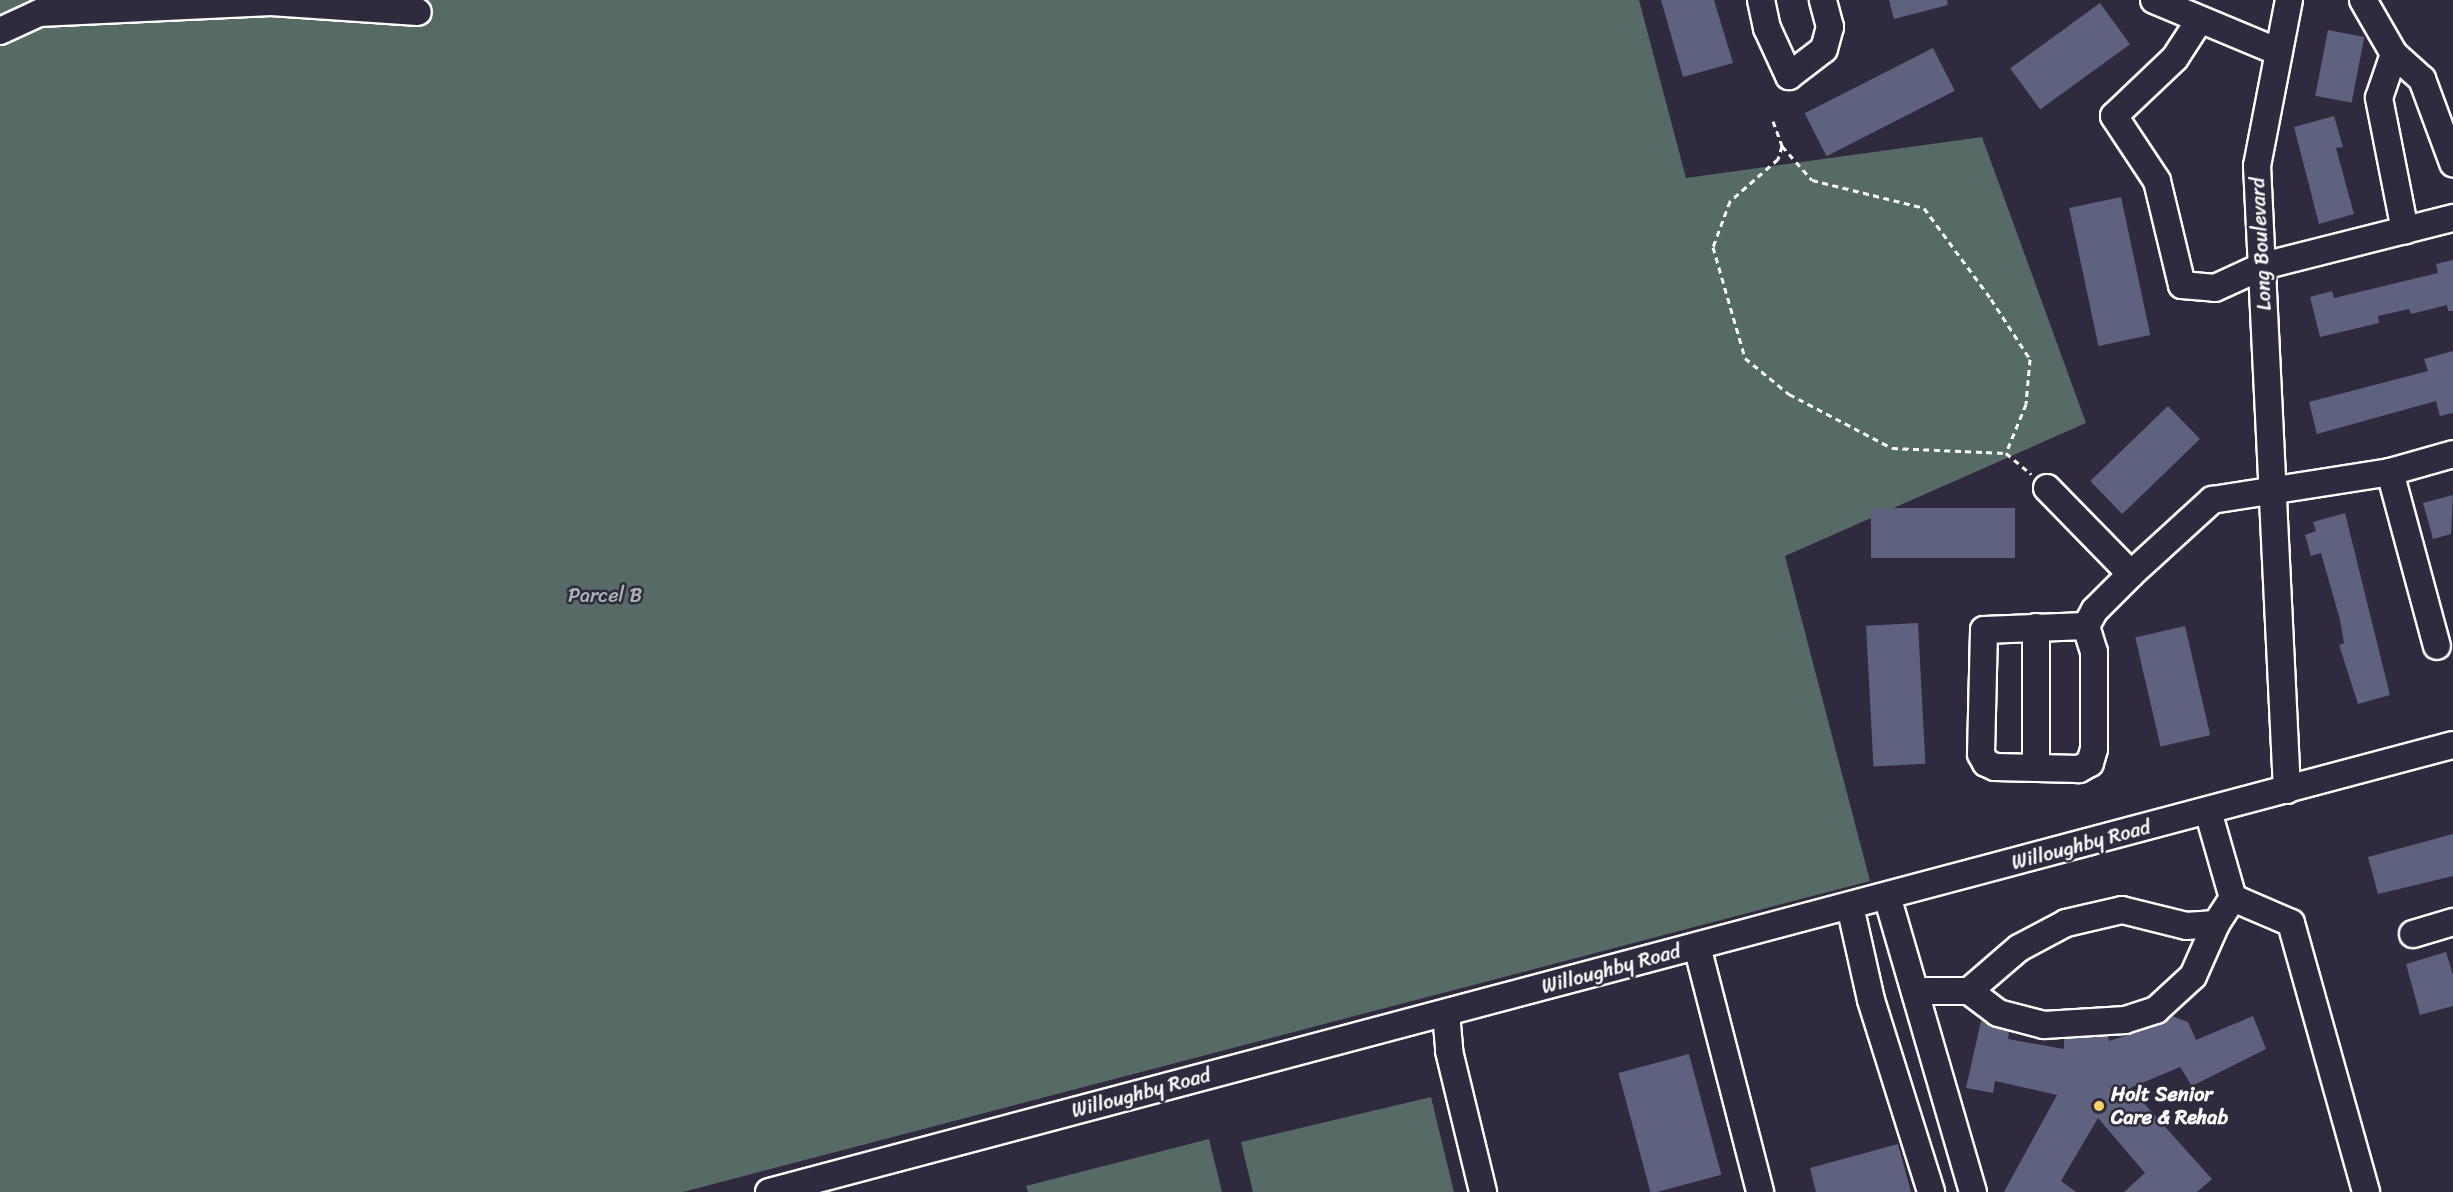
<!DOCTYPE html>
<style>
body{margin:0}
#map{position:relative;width:2453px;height:1192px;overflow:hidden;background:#2f2a3d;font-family:Sriracha,sans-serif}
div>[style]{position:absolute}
.green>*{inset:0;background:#566b65}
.building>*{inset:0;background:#5e627e;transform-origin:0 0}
.path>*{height:3px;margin-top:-1.5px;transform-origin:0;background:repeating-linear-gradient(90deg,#fff 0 6px,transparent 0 10.5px)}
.roads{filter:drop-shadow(2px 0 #fff) drop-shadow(-2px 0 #fff) drop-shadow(0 2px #fff) drop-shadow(0 -2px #fff)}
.minor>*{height:26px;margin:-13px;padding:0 13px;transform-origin:13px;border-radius:13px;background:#2f2a3d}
.dots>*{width:16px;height:16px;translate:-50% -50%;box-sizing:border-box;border:3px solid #2f2a3d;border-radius:50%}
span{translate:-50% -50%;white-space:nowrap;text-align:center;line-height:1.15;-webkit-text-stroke:5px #2f2a3d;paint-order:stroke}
.street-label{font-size:20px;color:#fff}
.park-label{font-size:20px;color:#aab5b2}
.poi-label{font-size:20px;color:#fff;font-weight:700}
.left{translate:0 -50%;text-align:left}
</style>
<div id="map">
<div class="green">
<i style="clip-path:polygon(0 0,1639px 0,1686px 178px,1982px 137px,2086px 423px,1785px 556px,1870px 881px,683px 1192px,0 1192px)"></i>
<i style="clip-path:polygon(1431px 1097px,1454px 1192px,1253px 1192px,1241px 1142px)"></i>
<i style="clip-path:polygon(1209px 1139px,1222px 1192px,1028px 1192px,1026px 1186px)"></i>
</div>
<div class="building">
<i style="clip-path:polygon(1661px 0,1714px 0,1733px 63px,1683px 77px)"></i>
<i style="clip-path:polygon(1889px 0,1947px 0,1948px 5px,1894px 19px)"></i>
<i style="left:2100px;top:3px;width:51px;height:111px;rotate:54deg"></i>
<i style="left:2328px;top:30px;width:37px;height:67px;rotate:11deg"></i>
<i style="left:1933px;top:48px;width:48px;height:144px;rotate:63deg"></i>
<i style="clip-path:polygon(2334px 116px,2343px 147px,2336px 148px,2354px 214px,2319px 224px,2294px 127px)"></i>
<i style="left:2121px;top:197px;width:141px;height:53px;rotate:78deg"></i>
<i style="clip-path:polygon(2453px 260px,2453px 311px,2448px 311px,2447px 305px,2411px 314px,2409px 309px,2378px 316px,2379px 323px,2320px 337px,2310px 297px,2332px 291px,2334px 298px,2438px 273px,2436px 264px)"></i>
<i style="clip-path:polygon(2453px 351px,2453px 413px,2440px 416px,2436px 401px,2317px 434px,2309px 402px,2428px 371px,2424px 359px)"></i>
<i style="left:2168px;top:406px;width:46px;height:108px;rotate:46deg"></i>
<i style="clip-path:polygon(2453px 495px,2451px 534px,2433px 539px,2423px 503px)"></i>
<i style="left:1871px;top:508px;width:144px;height:50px"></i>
<i style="clip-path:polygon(2345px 513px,2390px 695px,2358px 704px,2339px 645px,2344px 643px,2340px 620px,2321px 553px,2311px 556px,2305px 535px,2316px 531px,2313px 522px)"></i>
<i style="left:1918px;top:623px;width:141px;height:52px;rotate:87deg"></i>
<i style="left:2185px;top:626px;width:112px;height:51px;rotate:77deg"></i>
<i style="clip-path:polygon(2453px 834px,2453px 876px,2378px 894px,2368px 857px)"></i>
<i style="clip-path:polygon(2446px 952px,2453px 975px,2453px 1006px,2420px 1015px,2406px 964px)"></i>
<i style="clip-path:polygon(2172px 1016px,2188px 1022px,2196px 1040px,2253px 1016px,2266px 1049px,2192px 1086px,2180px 1067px,2130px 1088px,2212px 1179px,2197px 1192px,2124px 1192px,2145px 1173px,2098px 1118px,2061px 1181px,2076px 1192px,2004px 1192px,2057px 1095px,1995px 1081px,1993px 1093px,1966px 1088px,1981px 1021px,2009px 1031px,2008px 1039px,2064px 1049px,2064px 1039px,2108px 1036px,2109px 1041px,2161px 1024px)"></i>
<i style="left:1689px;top:1054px;width:125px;height:73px;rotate:75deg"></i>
<i style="clip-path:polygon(1898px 1144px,1911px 1192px,1816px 1192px,1810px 1168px)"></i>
</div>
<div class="path">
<i style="left:1773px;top:121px;width:27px;rotate:70deg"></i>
<i style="left:1782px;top:146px;width:14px;rotate:107deg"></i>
<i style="left:1778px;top:159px;width:64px;rotate:138.8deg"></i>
<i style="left:1730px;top:201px;width:49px;rotate:110.3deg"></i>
<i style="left:1713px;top:247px;width:116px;rotate:73.9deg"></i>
<i style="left:1745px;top:358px;width:57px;rotate:39.3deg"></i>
<i style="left:1789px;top:394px;width:116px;rotate:27.7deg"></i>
<i style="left:1892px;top:448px;width:114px;rotate:2.5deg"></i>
<i style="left:2006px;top:453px;width:33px;rotate:40deg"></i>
<i style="left:1782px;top:146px;width:45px;rotate:48.6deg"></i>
<i style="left:1812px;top:180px;width:115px;rotate:14deg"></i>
<i style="left:1924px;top:208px;width:113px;rotate:53.6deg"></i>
<i style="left:1991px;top:299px;width:72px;rotate:57deg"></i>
<i style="left:2030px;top:359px;width:45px;rotate:95.1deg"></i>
<i style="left:2026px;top:404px;width:53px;rotate:112.2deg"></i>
</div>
<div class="roads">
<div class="minor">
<i style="left:1761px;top:0;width:29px;rotate:78deg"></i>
<i style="left:1767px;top:28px;width:53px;rotate:65.4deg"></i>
<i style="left:1789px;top:76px;width:44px;rotate:-37.6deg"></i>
<i style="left:1824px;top:49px;width:23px;rotate:-75deg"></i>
<i style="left:1830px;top:27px;width:28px;rotate:-105deg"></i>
<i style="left:2154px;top:0;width:135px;rotate:22.6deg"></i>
<i style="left:2363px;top:0;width:62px;rotate:60.1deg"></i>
<i style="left:2394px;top:54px;width:38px;rotate:42deg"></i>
<i style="left:2422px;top:79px;width:90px;rotate:69.7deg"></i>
<i style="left:2199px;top:21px;width:44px;rotate:123deg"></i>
<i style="left:2175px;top:58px;width:84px;rotate:136.4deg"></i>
<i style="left:2114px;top:116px;width:78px;rotate:56.5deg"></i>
<i style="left:2157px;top:181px;width:107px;rotate:76.5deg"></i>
<i style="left:2182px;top:285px;width:33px;rotate:5deg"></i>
<i style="left:2215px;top:288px;width:53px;rotate:-24.6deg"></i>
<i style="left:2263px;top:266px;width:196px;rotate:-14.2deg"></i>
<i style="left:0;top:31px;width:43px;rotate:-24.8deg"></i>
<i style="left:39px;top:13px;width:232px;rotate:-2.7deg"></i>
<i style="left:271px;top:2px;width:147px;rotate:3.9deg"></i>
<i style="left:2394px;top:54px;width:46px;rotate:108.8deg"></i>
<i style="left:2379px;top:98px;width:135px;rotate:78.9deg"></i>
<i style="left:2390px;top:472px;width:180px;rotate:74.9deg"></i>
<i style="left:2047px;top:488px;width:120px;rotate:45.7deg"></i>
<i style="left:2086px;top:626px;width:27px;rotate:73deg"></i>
<i style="left:2094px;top:652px;width:97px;rotate:90deg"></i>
<i style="left:2094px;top:749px;width:15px;rotate:106deg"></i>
<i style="left:2090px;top:763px;width:13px;rotate:151deg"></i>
<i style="left:2079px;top:769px;width:84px;rotate:-178.6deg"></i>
<i style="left:1995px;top:767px;width:10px;rotate:-156deg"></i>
<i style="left:1986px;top:763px;width:10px;rotate:-119deg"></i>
<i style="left:1981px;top:754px;width:124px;rotate:-88.6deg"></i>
<i style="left:1984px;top:630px;width:102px;rotate:-2.2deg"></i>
<i style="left:2086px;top:626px;width:18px;rotate:-61deg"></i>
<i style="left:2095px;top:610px;width:51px;rotate:-45deg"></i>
<i style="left:2131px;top:574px;width:110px;rotate:-42.4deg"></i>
<i style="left:2212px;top:500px;width:180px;rotate:-8.9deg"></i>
<i style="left:2390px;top:472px;width:66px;rotate:-15.9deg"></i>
<i style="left:2036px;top:627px;width:141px;rotate:90deg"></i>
<i style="left:2287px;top:790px;width:625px;rotate:-92.75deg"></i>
<i style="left:2257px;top:166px;width:169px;rotate:-79.1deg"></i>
<i style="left:2208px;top:811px;width:91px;rotate:74deg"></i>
<i style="left:2233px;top:898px;width:63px;rotate:23.3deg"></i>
<i style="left:2291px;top:923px;width:279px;rotate:74.4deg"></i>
<i style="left:1887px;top:896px;width:308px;rotate:73.8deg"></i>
<i style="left:1850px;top:906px;width:96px;rotate:77.4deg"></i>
<i style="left:1871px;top:1000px;width:201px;rotate:72.6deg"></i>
<i style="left:2413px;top:934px;width:42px;rotate:-16.7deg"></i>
<i style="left:1697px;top:946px;width:254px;rotate:75.6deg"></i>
<i style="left:1915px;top:991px;width:54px"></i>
<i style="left:1969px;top:991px;width:36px;rotate:37deg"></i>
<i style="left:1998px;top:1013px;width:48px;rotate:14.6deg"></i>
<i style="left:2044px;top:1025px;width:81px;rotate:-3.5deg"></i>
<i style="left:2125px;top:1020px;width:33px;rotate:-18deg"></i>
<i style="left:2156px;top:1010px;width:50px;rotate:-42.6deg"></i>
<i style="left:2193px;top:976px;width:57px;rotate:-66.1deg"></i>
<i style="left:2216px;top:924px;width:31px;rotate:-57deg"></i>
<i style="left:1969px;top:991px;width:66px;rotate:-40.7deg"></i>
<i style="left:2019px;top:948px;width:53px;rotate:-28deg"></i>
<i style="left:2066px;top:923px;width:57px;rotate:-13.1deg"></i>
<i style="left:2122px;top:910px;width:66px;rotate:14deg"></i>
<i style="left:2186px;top:926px;width:30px;rotate:-4deg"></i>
<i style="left:1446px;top:1013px;width:38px;rotate:85deg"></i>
<i style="left:1449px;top:1051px;width:145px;rotate:76.4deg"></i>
<i style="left:769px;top:1192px;width:1742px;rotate:-14.87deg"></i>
</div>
</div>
<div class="dots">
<i style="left:2099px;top:1106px;background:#ffd166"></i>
</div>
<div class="street-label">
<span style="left:2261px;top:244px;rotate:-93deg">Long Boulevard</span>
<span style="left:2081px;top:845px;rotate:-15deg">Willoughby Road</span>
<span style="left:1611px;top:969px;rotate:-15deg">Willoughby Road</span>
<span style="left:1141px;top:1093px;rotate:-15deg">Willoughby Road</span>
</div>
<div class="park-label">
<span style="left:605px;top:595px">Parcel B</span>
</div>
<div class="poi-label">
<span class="left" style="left:2111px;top:1106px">Holt Senior<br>Care &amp; Rehab</span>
</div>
</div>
